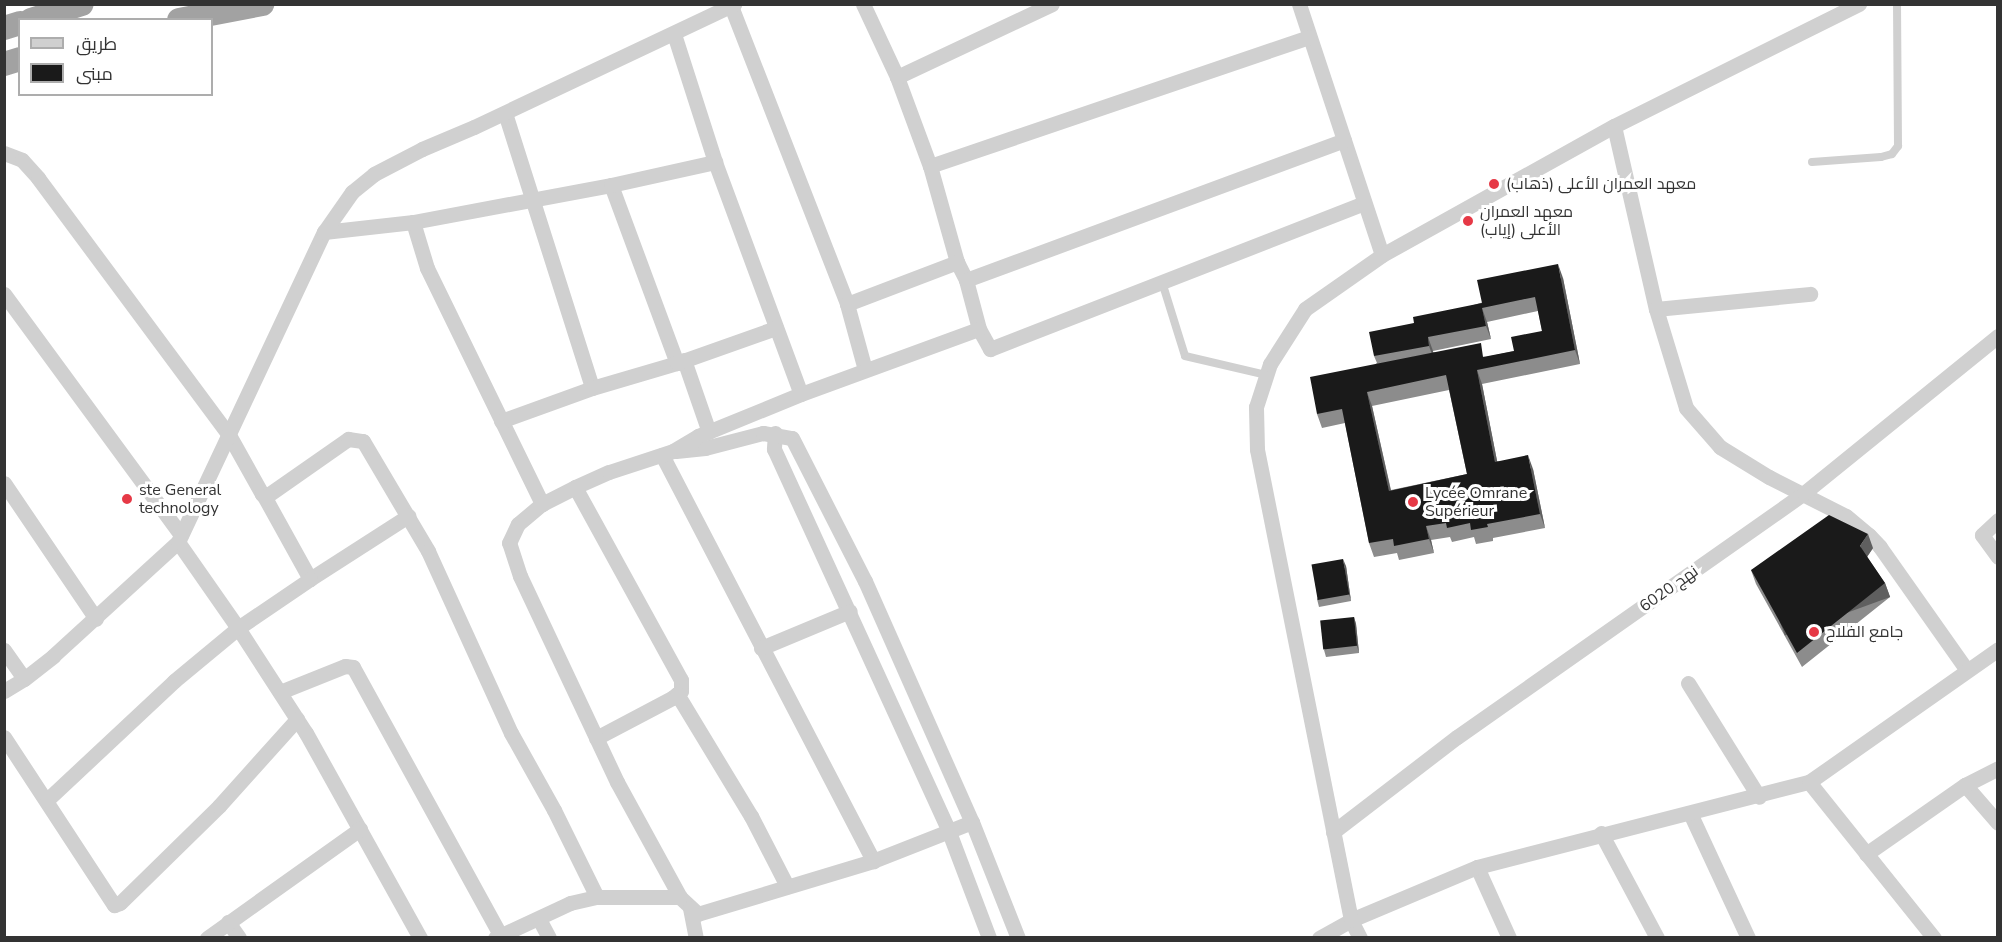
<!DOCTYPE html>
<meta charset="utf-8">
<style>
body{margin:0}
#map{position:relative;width:2002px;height:942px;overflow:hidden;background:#fff;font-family:"Nunito Sans",Cairo,sans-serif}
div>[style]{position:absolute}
.service>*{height:8px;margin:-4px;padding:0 4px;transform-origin:4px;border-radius:4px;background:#d0d0d0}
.minor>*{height:15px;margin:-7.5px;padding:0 7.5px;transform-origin:7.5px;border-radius:7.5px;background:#d0d0d0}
.trunk>*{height:24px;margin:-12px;padding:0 12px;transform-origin:12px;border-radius:12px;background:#a2a2a2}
.wall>*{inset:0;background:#8c8c8c}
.shaded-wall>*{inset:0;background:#5f5f5f;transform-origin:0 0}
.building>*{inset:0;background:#1a1a1a;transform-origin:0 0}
.dots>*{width:16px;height:16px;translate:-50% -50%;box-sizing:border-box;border:3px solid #fff;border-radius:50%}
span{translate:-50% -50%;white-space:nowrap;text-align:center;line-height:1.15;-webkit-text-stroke:6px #fff;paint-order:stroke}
.poi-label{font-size:16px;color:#333}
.left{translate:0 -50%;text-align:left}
.street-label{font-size:16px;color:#333}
.frame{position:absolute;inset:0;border:6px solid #333;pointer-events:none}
.legend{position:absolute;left:18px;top:18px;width:195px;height:78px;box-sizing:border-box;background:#fff;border:2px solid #adadad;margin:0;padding:8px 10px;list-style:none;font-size:18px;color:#333}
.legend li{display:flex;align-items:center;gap:12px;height:30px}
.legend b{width:30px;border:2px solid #adadad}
</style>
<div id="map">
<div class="service">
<i style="left:1812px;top:162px;width:69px;rotate:-4.1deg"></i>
<i style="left:1881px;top:157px;width:11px;rotate:-15deg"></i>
<i style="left:1892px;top:154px;width:10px;rotate:-53deg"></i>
<i style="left:1898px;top:146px;width:142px;rotate:-90.4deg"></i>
<i style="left:1162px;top:282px;width:77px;rotate:72.7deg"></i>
<i style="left:1185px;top:356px;width:83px;rotate:13.2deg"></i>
</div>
<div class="minor">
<i style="left:863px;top:4px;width:81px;rotate:65deg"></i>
<i style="left:897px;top:77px;width:95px;rotate:69.7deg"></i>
<i style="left:930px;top:166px;width:100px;rotate:74.3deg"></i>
<i style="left:957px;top:262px;width:20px;rotate:63deg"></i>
<i style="left:966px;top:280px;width:51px;rotate:75.1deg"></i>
<i style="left:979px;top:329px;width:23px;rotate:61deg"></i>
<i style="left:990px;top:349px;width:401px;rotate:-21.3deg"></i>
<i style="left:1299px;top:4px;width:264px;rotate:71.7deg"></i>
<i style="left:731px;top:6px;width:320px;rotate:68.7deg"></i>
<i style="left:847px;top:304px;width:68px;rotate:74.7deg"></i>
<i style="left:674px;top:34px;width:134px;rotate:72.2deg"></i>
<i style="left:715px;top:162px;width:247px;rotate:69.7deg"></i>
<i style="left:897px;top:77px;width:171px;rotate:-25.2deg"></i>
<i style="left:505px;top:113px;width:288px;rotate:72.4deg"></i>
<i style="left:1614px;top:126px;width:188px;rotate:77.1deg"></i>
<i style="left:1656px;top:309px;width:103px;rotate:73.1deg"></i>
<i style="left:1686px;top:408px;width:52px;rotate:48.9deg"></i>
<i style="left:1720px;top:447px;width:57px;rotate:31.5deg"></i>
<i style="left:1769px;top:477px;width:86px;rotate:26.9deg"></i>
<i style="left:1846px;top:516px;width:30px;rotate:40deg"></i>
<i style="left:1869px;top:535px;width:16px;rotate:47deg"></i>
<i style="left:1880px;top:547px;width:149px;rotate:54.8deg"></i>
<i style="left:4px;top:153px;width:19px;rotate:21deg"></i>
<i style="left:22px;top:160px;width:24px;rotate:48deg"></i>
<i style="left:38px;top:178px;width:320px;rotate:53.4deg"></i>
<i style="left:229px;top:435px;width:68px;rotate:60.8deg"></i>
<i style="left:262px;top:494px;width:6px;rotate:9deg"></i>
<i style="left:268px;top:495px;width:98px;rotate:-35deg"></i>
<i style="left:348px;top:439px;width:15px;rotate:8deg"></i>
<i style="left:363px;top:441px;width:128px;rotate:59.4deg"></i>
<i style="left:428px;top:551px;width:200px;rotate:65.5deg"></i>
<i style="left:511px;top:733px;width:88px;rotate:60.8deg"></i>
<i style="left:554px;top:810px;width:97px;rotate:63.7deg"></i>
<i style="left:930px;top:166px;width:400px;rotate:-18.8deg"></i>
<i style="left:611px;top:185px;width:190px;rotate:69.7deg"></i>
<i style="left:413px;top:222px;width:48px;rotate:73.1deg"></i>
<i style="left:427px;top:268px;width:263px;rotate:64deg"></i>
<i style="left:324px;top:232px;width:90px;rotate:-6.4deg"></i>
<i style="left:413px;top:222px;width:201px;rotate:-10.6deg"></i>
<i style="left:611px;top:185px;width:107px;rotate:-12.5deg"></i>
<i style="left:966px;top:280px;width:403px;rotate:-20.3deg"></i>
<i style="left:4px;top:294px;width:299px;rotate:53.7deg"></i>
<i style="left:847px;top:304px;width:118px;rotate:-20.9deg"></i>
<i style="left:1656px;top:309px;width:155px;rotate:-5.6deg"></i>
<i style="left:684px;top:360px;width:76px;rotate:70.9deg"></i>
<i style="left:501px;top:421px;width:97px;rotate:-19.9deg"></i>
<i style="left:592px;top:388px;width:89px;rotate:-16.4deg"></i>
<i style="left:677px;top:363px;width:105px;rotate:-19.5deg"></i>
<i style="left:775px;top:433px;width:16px;rotate:94deg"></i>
<i style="left:774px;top:449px;width:421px;rotate:65.4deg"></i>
<i style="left:949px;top:832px;width:113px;rotate:69.3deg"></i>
<i style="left:676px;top:451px;width:29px;rotate:-6deg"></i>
<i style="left:705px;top:448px;width:60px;rotate:-14.5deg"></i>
<i style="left:763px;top:433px;width:29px;rotate:10deg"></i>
<i style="left:792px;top:438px;width:161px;rotate:63deg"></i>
<i style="left:865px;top:581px;width:264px;rotate:66.1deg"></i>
<i style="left:972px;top:822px;width:125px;rotate:68.4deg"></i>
<i style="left:662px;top:455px;width:458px;rotate:62.5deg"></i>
<i style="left:4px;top:483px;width:164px;rotate:55.9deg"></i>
<i style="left:575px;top:487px;width:220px;rotate:61.2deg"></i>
<i style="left:681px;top:680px;width:11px;rotate:90deg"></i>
<i style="left:681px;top:691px;width:11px;rotate:142deg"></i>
<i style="left:672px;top:698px;width:86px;rotate:152.2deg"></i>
<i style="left:264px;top:496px;width:95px;rotate:61deg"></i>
<i style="left:310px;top:579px;width:117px;rotate:-32.7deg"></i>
<i style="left:1998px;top:520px;width:22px;rotate:137deg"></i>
<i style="left:1982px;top:535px;width:27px;rotate:54deg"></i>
<i style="left:178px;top:542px;width:105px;rotate:55.1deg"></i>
<i style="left:238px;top:628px;width:125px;rotate:57.1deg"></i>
<i style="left:306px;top:733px;width:235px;rotate:60.9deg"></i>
<i style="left:761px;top:648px;width:96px;rotate:-22.6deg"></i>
<i style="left:4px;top:650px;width:35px;rotate:55deg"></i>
<i style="left:1688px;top:683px;width:134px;rotate:58.1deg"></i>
<i style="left:4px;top:691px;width:23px;rotate:-31deg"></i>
<i style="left:24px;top:679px;width:37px;rotate:-38deg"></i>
<i style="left:53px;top:656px;width:169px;rotate:-42.4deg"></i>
<i style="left:178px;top:542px;width:343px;rotate:-64.8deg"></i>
<i style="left:324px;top:232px;width:49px;rotate:-55deg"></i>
<i style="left:352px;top:192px;width:28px;rotate:-39deg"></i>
<i style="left:374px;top:174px;width:54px;rotate:-27.5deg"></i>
<i style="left:422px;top:149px;width:56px;rotate:-22.9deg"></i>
<i style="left:474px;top:127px;width:288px;rotate:-25.3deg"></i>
<i style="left:280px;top:692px;width:70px;rotate:-21.8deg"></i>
<i style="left:345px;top:666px;width:8px;rotate:7deg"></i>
<i style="left:353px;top:667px;width:305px;rotate:61.2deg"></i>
<i style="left:677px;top:694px;width:143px;rotate:58.8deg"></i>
<i style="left:751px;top:816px;width:79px;rotate:62.8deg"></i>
<i style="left:4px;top:737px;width:201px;rotate:56.8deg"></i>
<i style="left:114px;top:905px;width:6px;rotate:-18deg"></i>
<i style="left:120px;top:903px;width:139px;rotate:-44.4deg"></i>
<i style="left:219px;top:806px;width:117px;rotate:-48.1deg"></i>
<i style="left:1809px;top:782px;width:200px;rotate:51.3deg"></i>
<i style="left:1965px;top:785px;width:50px;rotate:49deg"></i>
<i style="left:47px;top:800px;width:174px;rotate:-43.1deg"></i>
<i style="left:174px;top:681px;width:83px;rotate:-39.6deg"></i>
<i style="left:238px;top:628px;width:87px;rotate:-34.2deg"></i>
<i style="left:1690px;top:813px;width:138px;rotate:65.1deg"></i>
<i style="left:972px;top:822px;width:106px;rotate:158.5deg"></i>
<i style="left:873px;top:861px;width:183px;rotate:163.2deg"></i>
<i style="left:698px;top:914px;width:25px;rotate:-137deg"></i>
<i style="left:680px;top:897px;width:131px;rotate:-118.7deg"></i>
<i style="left:617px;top:782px;width:228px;rotate:-115.2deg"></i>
<i style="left:520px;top:576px;width:35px;rotate:-108deg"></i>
<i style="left:509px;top:543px;width:21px;rotate:-65deg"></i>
<i style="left:518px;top:524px;width:31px;rotate:-40deg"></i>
<i style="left:542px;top:504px;width:37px;rotate:-27deg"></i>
<i style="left:575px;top:487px;width:37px;rotate:-24deg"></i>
<i style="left:609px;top:472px;width:67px;rotate:-18.2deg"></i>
<i style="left:673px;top:451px;width:29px;rotate:-31deg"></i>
<i style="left:698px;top:436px;width:111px;rotate:-22.2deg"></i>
<i style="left:801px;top:394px;width:189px;rotate:-20.1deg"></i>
<i style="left:1333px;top:832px;width:156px;rotate:-37.5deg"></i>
<i style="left:1457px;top:737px;width:424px;rotate:-35.1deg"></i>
<i style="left:1804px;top:493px;width:250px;rotate:-39deg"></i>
<i style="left:1601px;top:833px;width:119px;rotate:61.9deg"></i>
<i style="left:1866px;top:854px;width:121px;rotate:-34.9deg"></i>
<i style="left:1965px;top:785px;width:37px;rotate:-27deg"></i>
<i style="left:1477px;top:867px;width:78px;rotate:65.7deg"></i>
<i style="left:690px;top:908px;width:31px;rotate:79deg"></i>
<i style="left:539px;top:919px;width:21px;rotate:62deg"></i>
<i style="left:228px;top:922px;width:19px;rotate:55deg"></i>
<i style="left:207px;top:938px;width:188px;rotate:-35.5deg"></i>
<i style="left:495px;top:938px;width:83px;rotate:-25deg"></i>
<i style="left:570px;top:903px;width:28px;rotate:-13deg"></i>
<i style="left:597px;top:897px;width:83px"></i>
<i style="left:1319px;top:938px;width:37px;rotate:-29deg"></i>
<i style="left:1351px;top:920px;width:137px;rotate:-22.8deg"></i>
<i style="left:1477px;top:867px;width:343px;rotate:-14.4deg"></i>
<i style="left:1809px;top:782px;width:231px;rotate:-35.1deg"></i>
<i style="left:1360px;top:938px;width:20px;rotate:-117deg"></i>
<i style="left:1351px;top:920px;width:480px;rotate:-101.3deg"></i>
<i style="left:1257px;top:449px;width:42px;rotate:-91.4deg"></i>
<i style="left:1256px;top:407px;width:45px;rotate:-72deg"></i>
<i style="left:1270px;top:364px;width:65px;rotate:-57.5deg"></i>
<i style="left:1305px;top:309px;width:94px;rotate:-35deg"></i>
<i style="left:1382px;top:255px;width:265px;rotate:-29.1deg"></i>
<i style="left:1614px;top:126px;width:274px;rotate:-26.5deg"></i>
</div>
<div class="trunk">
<i style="left:31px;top:20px;width:53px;rotate:-17.4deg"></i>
<i style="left:179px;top:20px;width:85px;rotate:-10.9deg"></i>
<i style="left:4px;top:28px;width:17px;rotate:-17deg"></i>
<i style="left:4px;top:64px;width:17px;rotate:-17deg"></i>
</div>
<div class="wall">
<i style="clip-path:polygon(evenodd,1563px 278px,1580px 364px,1482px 384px,1497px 461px,1533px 469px,1545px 528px,1493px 538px,1493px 541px,1476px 544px,1474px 537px,1452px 542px,1450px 537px,1431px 540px,1434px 553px,1399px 560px,1397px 553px,1374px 557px,1369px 543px,1345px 423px,1322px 428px,1317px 414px,1377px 363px,1374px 356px,1414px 323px,1563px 278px,1538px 311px,1542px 331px,1514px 351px,1486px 357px,1433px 352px,1433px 351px,1491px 339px,1487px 322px,1538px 311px,1563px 278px,1449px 390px,1467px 474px,1391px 490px,1372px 406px,1449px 390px)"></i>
<i style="clip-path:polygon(1873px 548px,1867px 557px,1885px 583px,1890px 597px,1802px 667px,1756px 584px,1751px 570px)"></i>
<i style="clip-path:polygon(1346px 566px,1351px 601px,1319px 607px,1317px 599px)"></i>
<i style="clip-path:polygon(1354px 617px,1356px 624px,1359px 653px,1326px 657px,1324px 650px)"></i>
</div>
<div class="shaded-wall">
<i style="clip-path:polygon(1558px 264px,1563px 278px,1580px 364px,1575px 350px)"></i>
<i style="clip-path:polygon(1482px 308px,1487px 322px,1491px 339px,1486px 326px)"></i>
<i style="clip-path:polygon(1428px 337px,1433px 351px,1434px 360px,1429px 346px)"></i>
<i style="clip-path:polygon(1477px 370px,1482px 384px,1500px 476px,1495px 462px)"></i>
<i style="clip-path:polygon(1367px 392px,1372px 406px,1394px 505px,1389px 491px)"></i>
<i style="clip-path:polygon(1528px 455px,1533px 469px,1545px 528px,1540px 514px)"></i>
<i style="clip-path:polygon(1426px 526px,1431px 540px,1434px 553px,1429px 539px)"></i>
<i style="clip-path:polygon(1868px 534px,1873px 548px,1865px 560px,1860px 546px)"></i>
<i style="clip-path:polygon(1343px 559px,1346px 566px,1351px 601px,1349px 594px)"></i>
<i style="left:1885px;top:583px;width:15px;height:112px;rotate:70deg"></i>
<i style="clip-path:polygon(1354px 617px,1356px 624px,1359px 653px,1357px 646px)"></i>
</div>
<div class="building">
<i style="clip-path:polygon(evenodd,1558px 264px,1575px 350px,1477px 370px,1495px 462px,1528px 455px,1540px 514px,1487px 524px,1488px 527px,1471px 530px,1470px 523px,1447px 528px,1446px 523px,1426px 526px,1429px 539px,1394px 546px,1393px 539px,1369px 543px,1342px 409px,1317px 414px,1310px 377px,1481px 343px,1483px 357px,1514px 351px,1511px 337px,1542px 331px,1535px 297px,1482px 308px,1486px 326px,1428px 337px,1429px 346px,1374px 356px,1369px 332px,1414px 323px,1413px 317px,1482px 303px,1477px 280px,1558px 264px,1446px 375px,1467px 474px,1389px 491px,1367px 392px,1446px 375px)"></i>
<i style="clip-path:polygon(1829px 515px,1868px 534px,1860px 546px,1885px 583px,1797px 653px,1751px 570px)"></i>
<i style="left:1343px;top:559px;width:36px;height:32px;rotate:80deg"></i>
<i style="left:1354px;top:617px;width:29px;height:34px;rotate:84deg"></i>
</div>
<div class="dots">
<i style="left:1494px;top:184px;background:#e63946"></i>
<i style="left:1468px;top:221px;background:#e63946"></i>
<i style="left:127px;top:499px;background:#e63946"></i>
<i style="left:1413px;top:502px;background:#e63946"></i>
<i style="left:1814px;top:632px;background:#e63946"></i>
</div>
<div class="poi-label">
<span class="left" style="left:1506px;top:184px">معهد العمران الأعلى (ذهاب)</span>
<span class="left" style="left:1480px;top:221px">معهد العمران<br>الأعلى (إياب)</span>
<span class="left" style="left:139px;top:499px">ste General<br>technology</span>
<span class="left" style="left:1425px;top:502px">Lycée Omrane<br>Supérieur</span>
<span class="left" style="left:1826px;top:632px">جامع الفلاح</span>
</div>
<div class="street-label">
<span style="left:1669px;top:589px;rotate:-35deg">نهج 6020</span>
</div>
<div class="frame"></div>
<ul class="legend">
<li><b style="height:8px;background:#d0d0d0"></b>طريق</li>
<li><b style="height:16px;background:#1a1a1a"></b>مبنى</li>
</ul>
</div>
